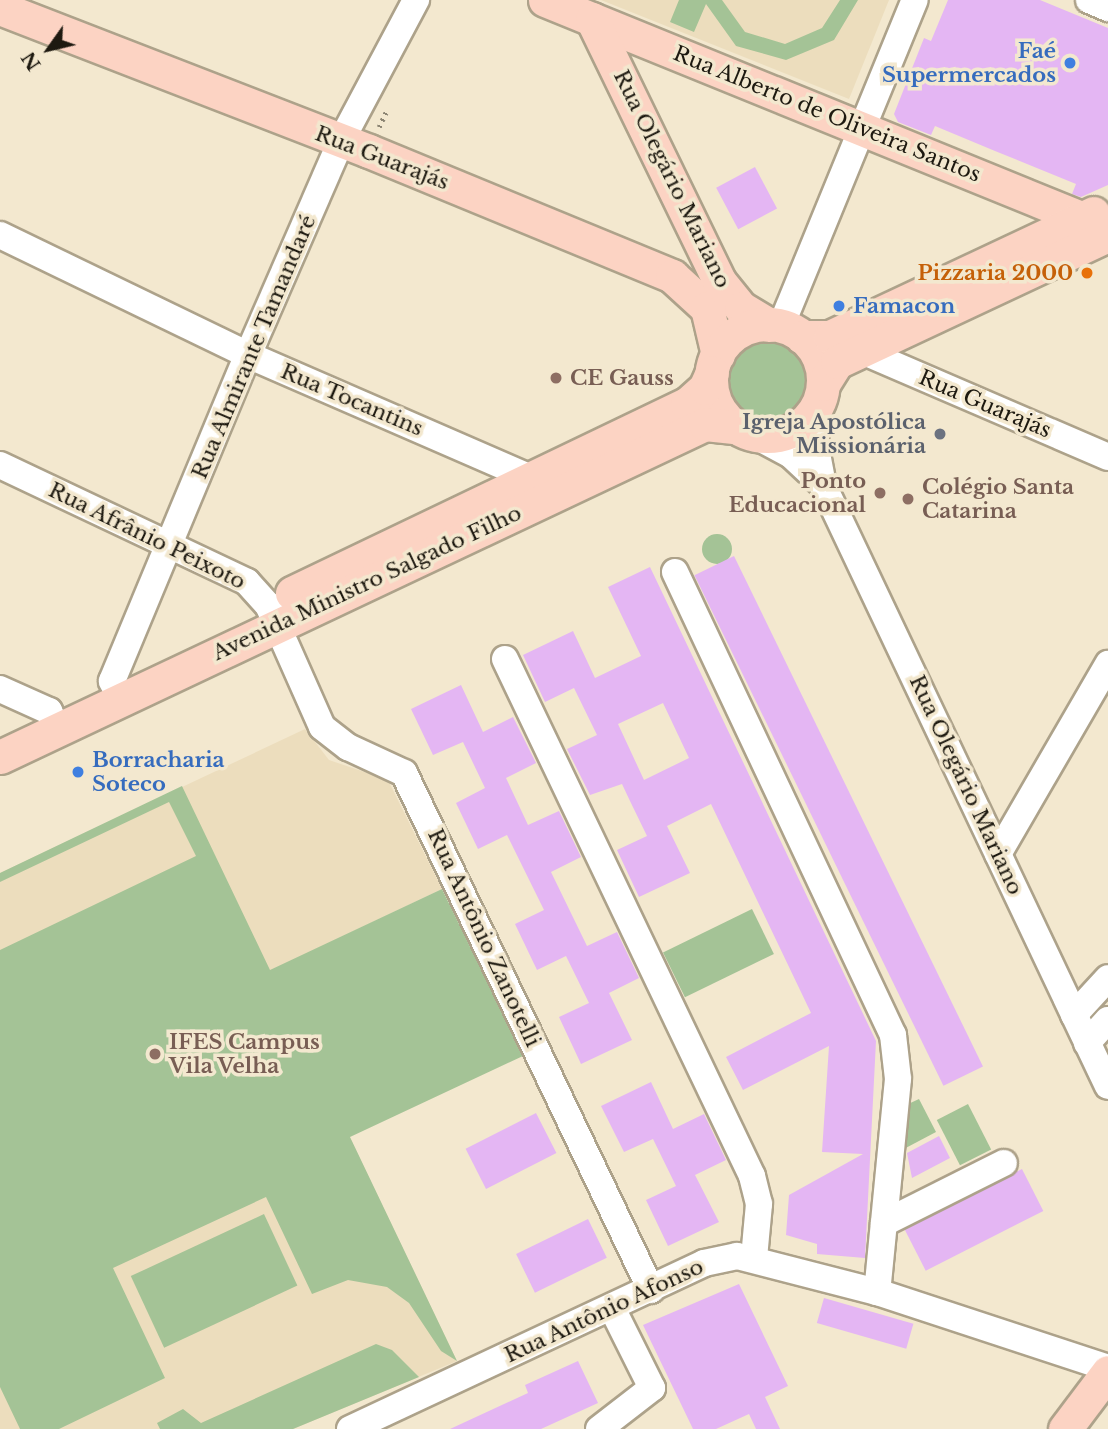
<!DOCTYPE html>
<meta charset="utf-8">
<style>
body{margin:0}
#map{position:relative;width:1108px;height:1429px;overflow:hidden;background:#f3e8cf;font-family:"Libre Baskerville",serif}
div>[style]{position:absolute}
.built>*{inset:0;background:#ecddbd}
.green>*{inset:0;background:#a4c396;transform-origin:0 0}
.round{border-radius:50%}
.building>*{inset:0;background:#e4b6f3;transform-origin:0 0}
.path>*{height:4.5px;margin-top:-2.25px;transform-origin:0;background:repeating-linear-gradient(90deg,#8c8573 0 2px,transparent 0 7px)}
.roads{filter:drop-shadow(2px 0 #ada28a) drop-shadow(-2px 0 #ada28a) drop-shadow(0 2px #ada28a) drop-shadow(0 -2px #ada28a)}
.minor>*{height:26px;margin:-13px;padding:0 13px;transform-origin:13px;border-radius:13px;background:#fff}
.major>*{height:33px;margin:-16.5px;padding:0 16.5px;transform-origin:16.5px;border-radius:16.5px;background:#fcd3c3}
.major>.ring{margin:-16.5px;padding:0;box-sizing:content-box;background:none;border:33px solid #fcd3c3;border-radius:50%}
.dots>*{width:19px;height:19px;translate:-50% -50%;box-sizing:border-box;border:4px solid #f3e8cf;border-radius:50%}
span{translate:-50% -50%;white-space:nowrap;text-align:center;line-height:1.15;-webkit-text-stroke:7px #f3e8cf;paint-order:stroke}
.shop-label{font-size:21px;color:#366cbe;font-weight:700}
.right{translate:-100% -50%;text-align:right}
.left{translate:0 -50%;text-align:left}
.street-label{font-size:21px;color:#1d1910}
.food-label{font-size:21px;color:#c56008;font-weight:700}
.education-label{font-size:21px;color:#785e54;font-weight:700}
.worship-label{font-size:21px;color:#5b616d;font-weight:700}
.north{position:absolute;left:14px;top:14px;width:70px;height:70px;-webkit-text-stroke:5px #f3e8cf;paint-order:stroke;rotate:236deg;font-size:19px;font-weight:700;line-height:28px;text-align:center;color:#1d1910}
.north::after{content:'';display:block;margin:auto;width:24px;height:32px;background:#1d1910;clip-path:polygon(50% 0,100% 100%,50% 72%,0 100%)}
</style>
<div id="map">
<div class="built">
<i style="clip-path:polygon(601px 0,889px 0,849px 99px)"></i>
<i style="clip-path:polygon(305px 729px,329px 760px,388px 780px,442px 889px,270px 971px,457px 1361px,293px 1429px,0 1429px,0 873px)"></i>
</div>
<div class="green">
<i style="clip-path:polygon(679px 0,722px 0,745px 32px,785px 44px,822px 28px,840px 0,858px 0,834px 40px,786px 60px,736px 46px,706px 4px,694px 32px,670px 22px)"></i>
<i class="round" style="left:722px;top:335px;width:92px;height:92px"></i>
<i class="round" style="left:702px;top:534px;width:30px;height:30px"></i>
<i style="clip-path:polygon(182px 786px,270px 970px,442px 889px,523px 1056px,350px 1137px,457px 1361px,441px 1351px,409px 1303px,387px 1287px,348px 1280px,312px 1294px,266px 1197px,113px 1268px,165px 1378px,59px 1429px,20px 1429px,0 1387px,0 950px,196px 856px,169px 802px,0 882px,0 873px)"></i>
<i style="left:752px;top:909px;width:50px;height:99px;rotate:64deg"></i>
<i style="clip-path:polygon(919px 1099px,936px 1132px,900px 1151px,906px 1105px)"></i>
<i style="left:968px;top:1104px;width:51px;height:35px;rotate:63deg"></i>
<i style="left:264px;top:1214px;width:79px;height:147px;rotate:65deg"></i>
<i style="clip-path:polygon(376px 1344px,392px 1350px,419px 1377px,293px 1429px,160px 1429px,157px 1423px,183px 1409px,201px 1423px)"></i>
</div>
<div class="building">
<i style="clip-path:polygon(948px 0,1040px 0,1108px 28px,1108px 185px,1081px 197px,1072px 194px,1076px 184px,995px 151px,935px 126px,931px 135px,898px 122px,894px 114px,924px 38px,931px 41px)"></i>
<i style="left:755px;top:167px;width:47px;height:44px;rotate:62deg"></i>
<i style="left:734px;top:556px;width:568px;height:44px;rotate:64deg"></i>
<i style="clip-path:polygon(evenodd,650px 567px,876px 1041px,865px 1258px,817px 1254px,817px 1244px,786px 1235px,789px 1195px,863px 1154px,822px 1152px,829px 1046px,743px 1090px,726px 1057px,811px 1013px,711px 804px,667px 826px,690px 873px,639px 897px,617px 850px,647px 836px,630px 801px,622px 784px,590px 795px,567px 749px,597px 735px,574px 688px,545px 702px,523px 655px,573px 631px,595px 678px,641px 656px,608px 587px,650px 567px,663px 703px,689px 758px,644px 780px,618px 724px,663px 703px)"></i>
<i style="clip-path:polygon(461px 685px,483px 732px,513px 717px,536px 763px,506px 778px,528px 825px,559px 811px,581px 857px,551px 872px,587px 946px,617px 932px,639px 978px,609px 993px,632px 1040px,581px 1064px,559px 1017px,589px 1003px,566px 956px,537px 970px,515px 924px,544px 910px,507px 835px,478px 849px,456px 803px,485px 788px,463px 742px,433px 755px,411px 709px)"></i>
<i style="clip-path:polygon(651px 1082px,673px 1129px,704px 1114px,726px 1160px,695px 1175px,719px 1222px,668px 1246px,646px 1200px,676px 1186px,653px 1139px,624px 1152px,601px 1106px)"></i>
<i style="left:536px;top:1113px;width:45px;height:79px;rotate:63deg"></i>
<i style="clip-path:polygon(939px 1136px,950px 1158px,912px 1178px,907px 1153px)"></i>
<i style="left:1022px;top:1169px;width:47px;height:132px;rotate:63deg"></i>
<i style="left:588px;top:1219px;width:43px;height:80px;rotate:64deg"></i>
<i style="clip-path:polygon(739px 1284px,788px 1386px,765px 1397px,780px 1429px,756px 1429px,749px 1414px,716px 1429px,693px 1429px,643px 1325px)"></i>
<i style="left:824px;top:1298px;width:93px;height:26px;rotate:16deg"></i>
<i style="clip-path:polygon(578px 1361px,598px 1403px,541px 1429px,450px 1429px,528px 1393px,525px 1385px)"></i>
</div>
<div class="path">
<i style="left:379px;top:127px;width:19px;rotate:-65deg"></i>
</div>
<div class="roads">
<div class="minor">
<i style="left:1089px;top:0;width:21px;rotate:23deg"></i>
<i style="left:0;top:235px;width:276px;rotate:25.8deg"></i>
<i style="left:248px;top:355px;width:309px;rotate:23.5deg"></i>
<i style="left:531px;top:478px;width:13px;rotate:51deg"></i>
<i style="left:781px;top:326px;width:352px;rotate:-67.7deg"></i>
<i style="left:862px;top:351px;width:268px;rotate:23.3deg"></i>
<i style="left:819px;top:402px;width:41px;rotate:95.6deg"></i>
<i style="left:815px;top:443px;width:43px;rotate:79.2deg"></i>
<i style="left:823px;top:485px;width:665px;rotate:64.63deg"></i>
<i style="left:752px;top:434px;width:44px;rotate:28.3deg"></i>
<i style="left:791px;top:455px;width:44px;rotate:43.2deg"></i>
<i style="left:0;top:465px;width:273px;rotate:25.3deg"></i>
<i style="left:247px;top:582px;width:31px;rotate:48deg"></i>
<i style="left:268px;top:605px;width:133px;rotate:66.1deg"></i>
<i style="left:322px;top:727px;width:33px;rotate:38deg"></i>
<i style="left:348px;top:747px;width:62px;rotate:24.9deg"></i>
<i style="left:404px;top:773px;width:573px;rotate:64.46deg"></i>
<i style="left:675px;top:572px;width:512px;rotate:64.79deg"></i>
<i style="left:893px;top:1035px;width:44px;rotate:83.5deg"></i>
<i style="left:898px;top:1079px;width:214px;rotate:95.6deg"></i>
<i style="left:505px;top:659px;width:573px;rotate:64.46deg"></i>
<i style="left:752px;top:1176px;width:29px;rotate:76deg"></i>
<i style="left:759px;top:1204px;width:54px;rotate:95.3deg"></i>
<i style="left:0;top:689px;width:54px;rotate:24.2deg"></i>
<i style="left:49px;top:711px;width:21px;rotate:65deg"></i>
<i style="left:121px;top:699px;width:20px;rotate:-117deg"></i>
<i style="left:112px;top:681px;width:353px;rotate:-67.4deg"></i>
<i style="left:248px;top:355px;width:233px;rotate:-66.5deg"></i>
<i style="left:341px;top:141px;width:160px;rotate:-62deg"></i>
<i style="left:998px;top:854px;width:220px;rotate:-59.9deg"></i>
<i style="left:1074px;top:1015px;width:50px;rotate:-47.4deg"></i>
<i style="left:1087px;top:1043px;width:31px;rotate:-48deg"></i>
<i style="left:884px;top:1223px;width:134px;rotate:-26.6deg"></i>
<i style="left:350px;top:1429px;width:391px;rotate:-25.1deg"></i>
<i style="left:704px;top:1263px;width:34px;rotate:-12deg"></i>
<i style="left:737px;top:1256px;width:145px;rotate:14.4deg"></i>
<i style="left:877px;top:1292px;width:243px;rotate:18.2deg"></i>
<i style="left:599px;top:1429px;width:67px;rotate:-37.7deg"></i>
<i style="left:652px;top:1388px;width:89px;rotate:-116.6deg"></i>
</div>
<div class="major">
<i style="left:545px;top:0;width:608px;rotate:22.13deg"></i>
<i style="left:0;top:8px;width:396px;rotate:21.2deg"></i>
<i style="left:369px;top:151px;width:328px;rotate:22.4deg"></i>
<i style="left:672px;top:276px;width:47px;rotate:42.4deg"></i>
<i style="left:707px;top:308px;width:48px;rotate:76.8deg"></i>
<i style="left:592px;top:19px;width:291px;rotate:64.1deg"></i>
<i style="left:719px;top:281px;width:35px;rotate:51deg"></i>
<i style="left:741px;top:308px;width:33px;rotate:31deg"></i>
<i class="ring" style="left:711px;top:324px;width:79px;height:79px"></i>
<i style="left:802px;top:337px;width:28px"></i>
<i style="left:830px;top:337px;width:291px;rotate:-25.2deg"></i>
<i style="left:823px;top:384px;width:26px;rotate:-58deg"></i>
<i style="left:837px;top:362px;width:299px;rotate:-25.1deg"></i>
<i style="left:292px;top:593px;width:438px;rotate:-25.6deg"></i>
<i style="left:687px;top:404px;width:24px;rotate:-42deg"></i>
<i style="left:705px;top:388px;width:17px;rotate:-66deg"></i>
<i style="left:0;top:757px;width:780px;rotate:-25.28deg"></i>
<i style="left:705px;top:424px;width:31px;rotate:6deg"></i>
<i style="left:1065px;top:1429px;width:71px;rotate:-53deg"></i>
</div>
</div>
<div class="dots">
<i style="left:1070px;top:63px;background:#3f7fe0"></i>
<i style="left:1087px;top:273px;background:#e8710a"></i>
<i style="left:839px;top:306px;background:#3f7fe0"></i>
<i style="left:556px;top:378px;background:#8d6e63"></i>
<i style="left:940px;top:434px;background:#6b7280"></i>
<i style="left:880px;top:493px;background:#8d6e63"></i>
<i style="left:908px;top:499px;background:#8d6e63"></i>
<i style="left:78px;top:772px;background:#3f7fe0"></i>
<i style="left:155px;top:1054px;background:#8d6e63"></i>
</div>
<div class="shop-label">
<span class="right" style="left:1056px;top:63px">Faé<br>Supermercados</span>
<span class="left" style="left:853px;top:306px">Famacon</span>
<span class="left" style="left:92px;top:772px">Borracharia<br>Soteco</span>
</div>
<div class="street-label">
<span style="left:827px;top:114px;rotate:22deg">Rua Alberto de Oliveira Santos</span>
<span style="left:382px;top:158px;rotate:21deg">Rua Guarajás</span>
<span style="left:672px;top:179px;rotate:64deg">Rua Olegário Mariano</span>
<span style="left:254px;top:347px;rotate:-67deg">Rua Almirante Tamandaré</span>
<span style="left:352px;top:400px;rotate:23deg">Rua Tocantins</span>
<span style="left:985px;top:404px;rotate:23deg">Rua Guarajás</span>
<span style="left:147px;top:536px;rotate:26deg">Rua Afrânio Peixoto</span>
<span style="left:367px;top:583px;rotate:-25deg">Avenida Ministro Salgado Filho</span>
<span style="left:966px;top:785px;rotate:65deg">Rua Olegário Mariano</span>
<span style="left:484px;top:938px;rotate:65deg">Rua Antônio Zanotelli</span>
<span style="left:604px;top:1311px;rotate:-25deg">Rua Antônio Afonso</span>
</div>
<div class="food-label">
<span class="right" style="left:1073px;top:273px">Pizzaria 2000</span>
</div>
<div class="education-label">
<span class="left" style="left:570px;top:378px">CE Gauss</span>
<span class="right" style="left:866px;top:493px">Ponto<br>Educacional</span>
<span class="left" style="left:922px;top:499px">Colégio Santa<br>Catarina</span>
<span class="left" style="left:169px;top:1054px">IFES Campus<br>Vila Velha</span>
</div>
<div class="worship-label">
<span class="right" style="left:926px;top:434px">Igreja Apostólica<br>Missionária</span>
</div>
<div class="north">N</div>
</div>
